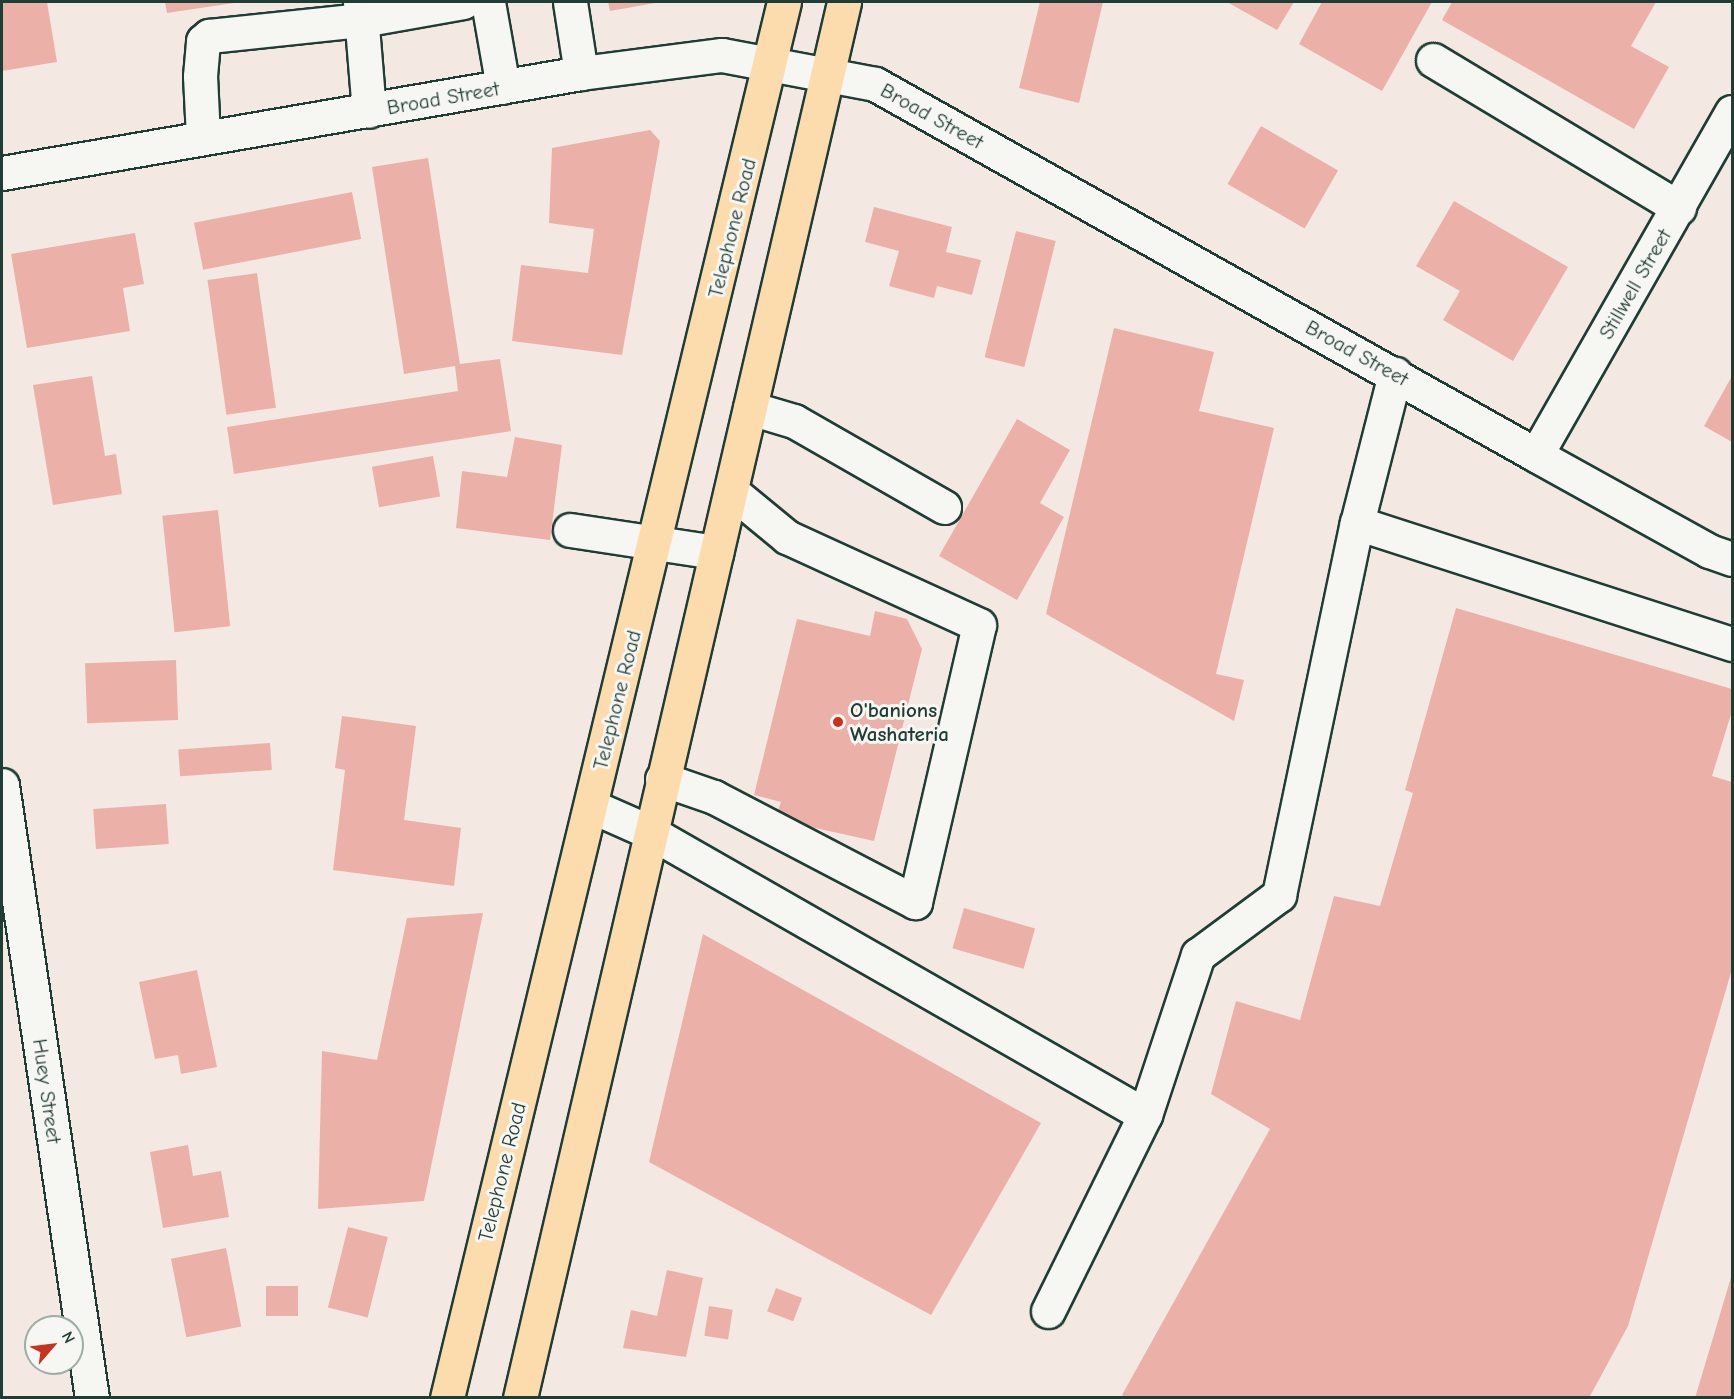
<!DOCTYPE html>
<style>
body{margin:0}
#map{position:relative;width:1734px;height:1399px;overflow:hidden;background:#f4e8e3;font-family:"Comic Neue",sans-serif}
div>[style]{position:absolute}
.building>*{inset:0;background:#ebb1a9;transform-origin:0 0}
.roads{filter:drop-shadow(2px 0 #1f3d34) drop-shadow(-2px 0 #1f3d34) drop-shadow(0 2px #1f3d34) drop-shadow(0 -2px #1f3d34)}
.minor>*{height:33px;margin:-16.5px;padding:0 16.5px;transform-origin:16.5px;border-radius:16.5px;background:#f6f6f2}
.major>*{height:33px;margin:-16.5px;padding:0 16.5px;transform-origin:16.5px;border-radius:16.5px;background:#fcdcac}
.dots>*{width:16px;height:16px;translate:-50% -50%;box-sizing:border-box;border:3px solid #f6f6f2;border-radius:50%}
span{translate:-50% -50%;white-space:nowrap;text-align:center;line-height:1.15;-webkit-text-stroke:6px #f6f6f2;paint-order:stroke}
.street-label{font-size:21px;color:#1f3d34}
.poi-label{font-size:21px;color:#1f3d34;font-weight:700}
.left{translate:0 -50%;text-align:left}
.frame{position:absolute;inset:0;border:3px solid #1f3d34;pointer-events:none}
.north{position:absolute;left:24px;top:1315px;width:60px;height:60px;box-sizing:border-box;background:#f6f6f2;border:2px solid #a0aca6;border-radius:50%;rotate:62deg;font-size:16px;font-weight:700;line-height:24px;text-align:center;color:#1f3d34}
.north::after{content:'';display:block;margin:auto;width:21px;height:27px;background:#c8321e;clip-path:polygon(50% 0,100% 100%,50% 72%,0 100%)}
</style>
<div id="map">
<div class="building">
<i style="clip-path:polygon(2px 2px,47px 2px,57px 62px,2px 71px)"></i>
<i style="clip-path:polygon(165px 2px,233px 2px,234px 3px,167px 13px)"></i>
<i style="clip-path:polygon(608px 2px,655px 2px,655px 3px,610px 11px)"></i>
<i style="clip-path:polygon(1040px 2px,1103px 2px,1079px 103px,1019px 88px)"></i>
<i style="clip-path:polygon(1227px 2px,1294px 2px,1277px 30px)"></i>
<i style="clip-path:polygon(1322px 2px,1432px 2px,1382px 91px,1299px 44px)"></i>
<i style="clip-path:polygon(1452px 2px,1656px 2px,1631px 46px,1669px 67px,1634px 129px,1442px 20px)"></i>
<i style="left:1261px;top:126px;width:89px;height:67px;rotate:30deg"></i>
<i style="clip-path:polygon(650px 130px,660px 141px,622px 355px,512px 341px,521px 265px,588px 273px,594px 229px,549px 223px,552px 148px)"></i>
<i style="clip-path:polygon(428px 158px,460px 364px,500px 359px,511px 431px,234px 474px,227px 427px,458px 391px,455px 366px,404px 374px,372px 167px)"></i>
<i style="left:352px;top:192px;width:48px;height:161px;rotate:79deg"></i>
<i style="clip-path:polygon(1454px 201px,1568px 267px,1513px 361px,1443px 320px,1460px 291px,1416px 266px)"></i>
<i style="clip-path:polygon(874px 207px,952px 227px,946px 252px,981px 260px,972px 295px,937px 286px,934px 298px,889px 286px,899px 251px,865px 242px)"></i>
<i style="left:1016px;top:231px;width:41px;height:130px;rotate:14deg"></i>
<i style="clip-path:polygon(135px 233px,144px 284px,123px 288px,130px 331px,27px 348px,11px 254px)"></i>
<i style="left:257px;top:273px;width:136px;height:50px;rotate:82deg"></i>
<i style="clip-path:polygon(1114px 328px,1214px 352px,1199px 411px,1274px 428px,1216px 674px,1244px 680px,1234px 721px,1046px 614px)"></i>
<i style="clip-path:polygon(92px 376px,105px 456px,116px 454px,122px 494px,53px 505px,33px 385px)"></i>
<i style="clip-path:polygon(1732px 376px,1732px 442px,1704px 426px)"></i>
<i style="clip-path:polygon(1017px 419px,1070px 450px,1040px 503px,1064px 517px,1017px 600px,939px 556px)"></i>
<i style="clip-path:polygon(515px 437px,562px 445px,550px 540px,456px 528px,462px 471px,507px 477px)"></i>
<i style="left:433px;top:456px;width:41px;height:62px;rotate:80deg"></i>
<i style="left:218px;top:510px;width:117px;height:56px;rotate:84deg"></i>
<i style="clip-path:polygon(1456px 608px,1732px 689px,1732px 711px,1712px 776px,1732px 782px,1732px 969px,1628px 1326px,1589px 1398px,1127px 1398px,1122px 1395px,1270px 1129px,1211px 1094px,1236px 1001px,1300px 1020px,1334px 896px,1380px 906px,1413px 793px,1405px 790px)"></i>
<i style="clip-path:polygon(875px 611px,907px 619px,922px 649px,874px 841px,775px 819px,781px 802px,754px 795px,797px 619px,870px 636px)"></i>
<i style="left:176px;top:660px;width:60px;height:91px;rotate:88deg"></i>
<i style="clip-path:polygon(342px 716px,416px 726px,404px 820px,461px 828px,454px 886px,333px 870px,345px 770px,335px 768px)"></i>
<i style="left:270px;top:743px;width:27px;height:92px;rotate:86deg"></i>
<i style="left:166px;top:804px;width:40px;height:73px;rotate:86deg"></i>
<i style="left:964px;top:908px;width:74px;height:42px;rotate:16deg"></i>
<i style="clip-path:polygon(483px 913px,424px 1201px,318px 1209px,322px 1051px,377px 1060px,407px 918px)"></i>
<i style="clip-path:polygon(703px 934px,1041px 1123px,931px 1315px,649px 1162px)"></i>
<i style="clip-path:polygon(197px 970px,217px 1067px,181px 1074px,178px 1055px,155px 1059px,139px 982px)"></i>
<i style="clip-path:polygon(188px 1145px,193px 1176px,221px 1171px,229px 1217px,163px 1228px,150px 1152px)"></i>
<i style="left:348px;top:1227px;width:41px;height:83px;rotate:14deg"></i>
<i style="left:226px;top:1248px;width:80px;height:56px;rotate:79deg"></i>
<i style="clip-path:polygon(667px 1270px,703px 1278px,686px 1357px,623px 1348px,631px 1310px,657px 1316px)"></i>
<i style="clip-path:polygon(1732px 1274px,1732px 1398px,1695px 1398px)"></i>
<i style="left:266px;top:1286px;width:32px;height:30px"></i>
<i style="left:776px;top:1288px;width:28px;height:25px;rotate:21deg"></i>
<i style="left:709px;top:1306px;width:24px;height:30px;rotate:9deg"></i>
</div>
<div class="roads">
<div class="minor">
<i style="left:360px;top:2px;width:109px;rotate:85.3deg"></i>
<i style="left:488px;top:2px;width:86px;rotate:80deg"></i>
<i style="left:570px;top:2px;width:72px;rotate:81.2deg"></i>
<i style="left:1433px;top:60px;width:287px;rotate:31deg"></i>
<i style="left:203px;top:137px;width:61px;rotate:-92.8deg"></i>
<i style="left:200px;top:76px;width:35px;rotate:-85deg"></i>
<i style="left:203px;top:41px;width:8px;rotate:-40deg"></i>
<i style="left:209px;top:36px;width:154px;rotate:-6deg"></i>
<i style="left:362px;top:20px;width:103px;rotate:-10.1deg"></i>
<i style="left:2px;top:173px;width:588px;rotate:-9.8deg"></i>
<i style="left:581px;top:73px;width:142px;rotate:-7.3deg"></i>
<i style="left:722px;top:55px;width:156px;rotate:10.7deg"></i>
<i style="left:875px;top:84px;width:758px;rotate:29.3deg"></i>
<i style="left:1536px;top:455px;width:198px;rotate:29deg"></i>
<i style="left:1709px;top:551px;width:24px;rotate:19deg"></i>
<i style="left:750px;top:408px;width:46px;rotate:16.5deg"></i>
<i style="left:794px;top:421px;width:173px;rotate:29.8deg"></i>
<i style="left:1536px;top:455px;width:395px;rotate:-60.3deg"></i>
<i style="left:1357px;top:523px;width:394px;rotate:17.9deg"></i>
<i style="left:570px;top:530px;width:148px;rotate:8.6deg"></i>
<i style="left:662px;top:779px;width:55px;rotate:19.1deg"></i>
<i style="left:714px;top:797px;width:227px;rotate:27.6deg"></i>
<i style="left:915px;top:902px;width:284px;rotate:-77deg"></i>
<i style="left:979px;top:625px;width:211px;rotate:-155.4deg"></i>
<i style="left:787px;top:537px;width:72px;rotate:-140.6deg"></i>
<i style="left:2px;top:785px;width:620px;rotate:81.65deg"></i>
<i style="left:591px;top:806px;width:64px;rotate:23.8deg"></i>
<i style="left:650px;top:832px;width:570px;rotate:29.76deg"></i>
<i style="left:1145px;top:1115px;width:169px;rotate:-71.7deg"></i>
<i style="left:1198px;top:955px;width:101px;rotate:-36.5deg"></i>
<i style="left:1279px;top:895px;width:380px;rotate:-78.2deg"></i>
<i style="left:1357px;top:523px;width:154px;rotate:-75.7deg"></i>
<i style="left:1048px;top:1311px;width:219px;rotate:-63.7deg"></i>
</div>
<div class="major">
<i style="left:447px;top:1398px;width:1436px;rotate:-76.43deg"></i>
<i style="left:520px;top:1398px;width:1433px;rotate:-76.93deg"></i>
</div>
</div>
<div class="dots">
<i style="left:838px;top:722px;background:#c8321e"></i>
</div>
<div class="street-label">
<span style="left:443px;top:98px;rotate:-10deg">Broad Street</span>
<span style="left:932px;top:116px;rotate:29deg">Broad Street</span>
<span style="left:732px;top:228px;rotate:-76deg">Telephone Road</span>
<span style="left:1635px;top:284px;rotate:-60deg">Stillwell Street</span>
<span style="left:1357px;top:353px;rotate:29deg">Broad Street</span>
<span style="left:617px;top:700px;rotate:-76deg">Telephone Road</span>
<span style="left:47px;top:1091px;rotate:82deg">Huey Street</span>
<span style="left:502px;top:1172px;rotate:-76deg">Telephone Road</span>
</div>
<div class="poi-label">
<span class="left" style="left:850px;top:722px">O'banions<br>Washateria</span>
</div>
<div class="frame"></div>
<div class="north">N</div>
</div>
